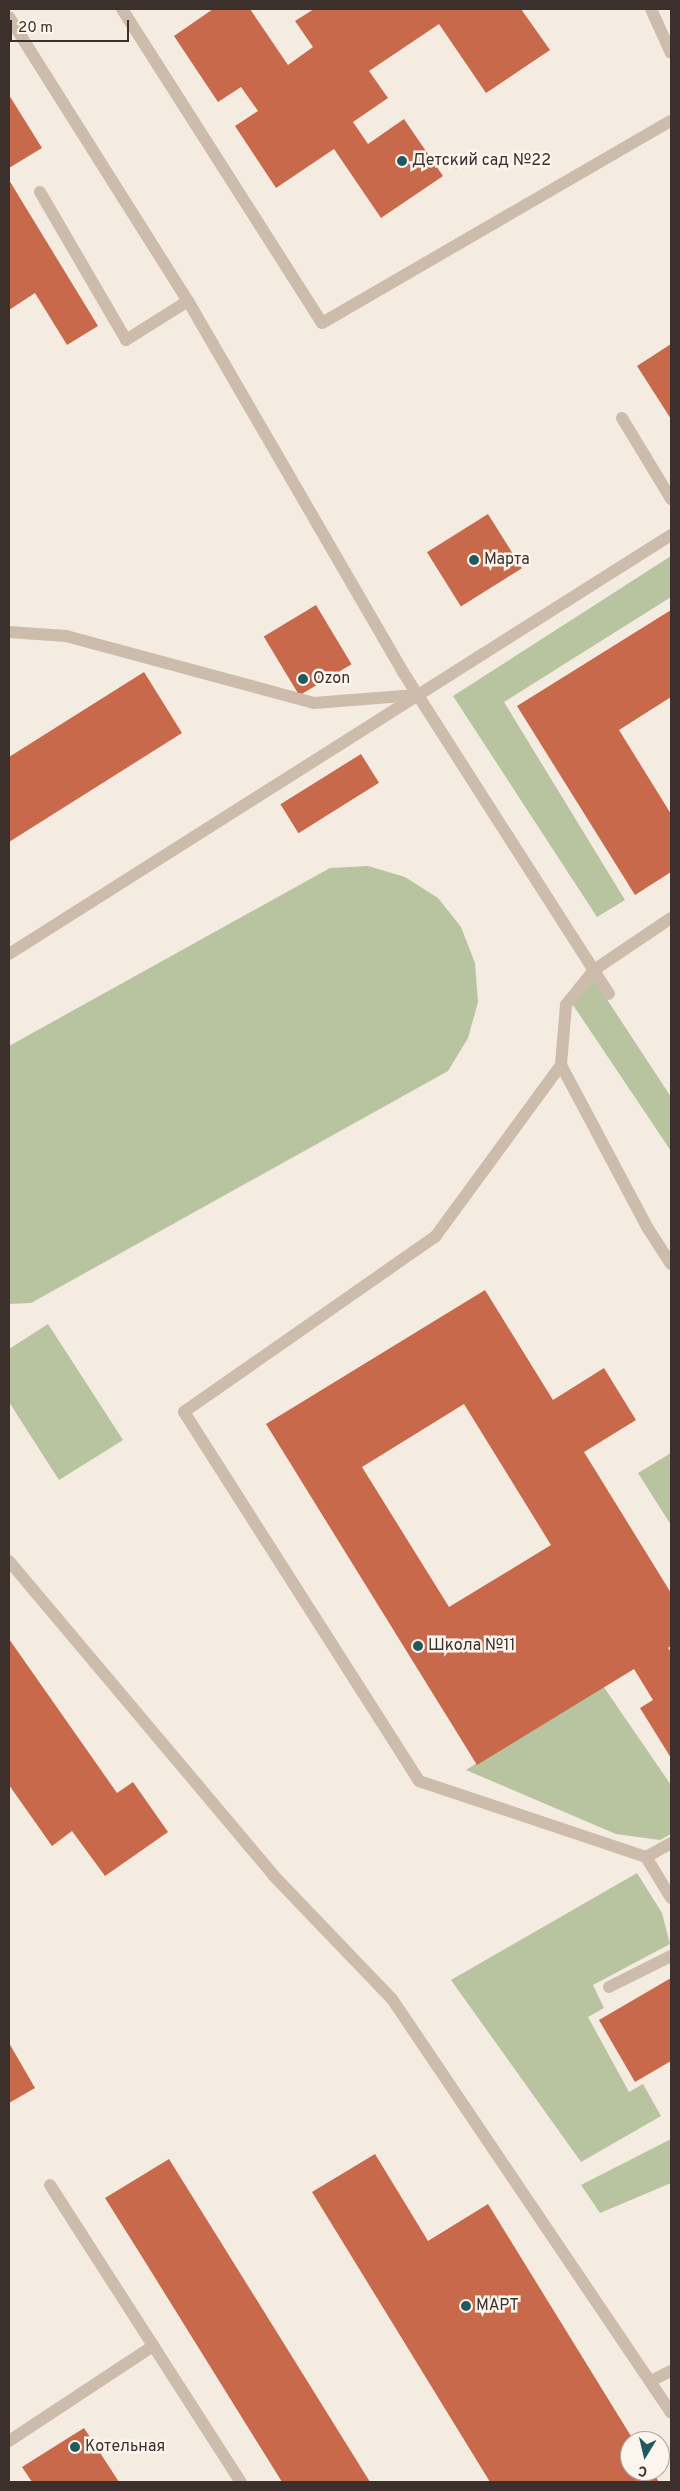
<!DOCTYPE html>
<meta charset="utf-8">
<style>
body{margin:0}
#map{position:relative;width:680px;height:2491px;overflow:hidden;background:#f4ebe1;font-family:Overpass,sans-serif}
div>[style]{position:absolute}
.green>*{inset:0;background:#b8c4a0}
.building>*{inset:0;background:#c8694b;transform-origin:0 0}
.minor>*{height:12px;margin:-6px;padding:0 6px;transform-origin:6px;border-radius:6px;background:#cdbbac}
.dots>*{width:14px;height:14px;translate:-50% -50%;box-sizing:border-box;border:2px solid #fbf5ee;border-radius:50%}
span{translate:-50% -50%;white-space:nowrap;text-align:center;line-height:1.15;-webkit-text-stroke:5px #fbf5ee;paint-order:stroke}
.poi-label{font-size:16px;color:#3b302b}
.left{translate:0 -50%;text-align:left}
.frame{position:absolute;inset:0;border:10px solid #3b302b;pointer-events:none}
.north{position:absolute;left:620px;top:2431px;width:50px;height:50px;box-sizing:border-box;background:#fbf5ee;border:1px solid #aea6a0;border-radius:50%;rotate:189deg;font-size:14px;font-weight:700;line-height:20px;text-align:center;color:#3b302b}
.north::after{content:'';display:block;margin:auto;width:18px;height:22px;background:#1f5a5e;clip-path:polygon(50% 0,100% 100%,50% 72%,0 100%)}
.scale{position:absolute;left:10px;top:20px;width:119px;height:22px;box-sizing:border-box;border:2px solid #3b302b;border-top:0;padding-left:6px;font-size:15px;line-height:18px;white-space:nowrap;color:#3b302b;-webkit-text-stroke:4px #fbf5ee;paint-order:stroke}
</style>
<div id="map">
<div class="green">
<i style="clip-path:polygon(671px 556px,671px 597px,504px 702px,625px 900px,597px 917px,453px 696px)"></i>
<i style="clip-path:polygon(368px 866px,405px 877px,438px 898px,461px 927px,475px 963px,478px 1002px,468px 1038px,448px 1071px,31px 1303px,9px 1304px,9px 1046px,330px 868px)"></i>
<i style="clip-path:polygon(593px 978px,671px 1097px,671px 1151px,573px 1005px)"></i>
<i style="clip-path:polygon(48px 1324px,123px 1440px,59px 1480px,9px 1402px,9px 1349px)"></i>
<i style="clip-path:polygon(671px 1453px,671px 1525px,638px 1473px)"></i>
<i style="clip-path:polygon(601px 1683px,671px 1785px,671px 1834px,660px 1840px,616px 1834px,466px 1770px)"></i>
<i style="clip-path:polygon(637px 1873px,662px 1913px,670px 1944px,593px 1985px,604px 2008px,588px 2017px,629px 2092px,643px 2084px,661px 2116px,581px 2162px,451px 1980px)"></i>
<i style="clip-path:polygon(671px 2139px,671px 2183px,600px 2213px,581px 2185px)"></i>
</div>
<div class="building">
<i style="clip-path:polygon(213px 9px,250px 9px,288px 65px,313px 47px,295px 21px,314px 9px,521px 9px,550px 50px,486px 93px,439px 24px,369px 71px,388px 98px,353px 122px,368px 144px,404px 119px,443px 176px,381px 218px,334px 149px,276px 188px,235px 126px,258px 111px,241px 87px,218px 102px,174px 36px)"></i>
<i style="clip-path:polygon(9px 95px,42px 148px,9px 168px)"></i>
<i style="clip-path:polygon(9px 180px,98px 326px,67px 345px,35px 293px,9px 310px)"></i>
<i style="clip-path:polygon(671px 344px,671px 419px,637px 366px)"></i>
<i style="left:488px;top:514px;width:64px;height:72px;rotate:58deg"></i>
<i style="left:316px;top:605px;width:69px;height:61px;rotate:59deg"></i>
<i style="clip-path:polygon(671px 610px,671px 697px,619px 730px,671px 814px,671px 872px,635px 895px,517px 706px)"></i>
<i style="clip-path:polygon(144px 672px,182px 733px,9px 842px,9px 757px)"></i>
<i style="left:361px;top:754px;width:34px;height:95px;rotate:58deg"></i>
<i style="clip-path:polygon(evenodd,485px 1290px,553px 1400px,604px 1368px,636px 1420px,584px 1452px,671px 1593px,671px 1646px,668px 1648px,671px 1652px,671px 1758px,640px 1708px,653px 1700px,634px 1669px,477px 1765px,266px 1424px,485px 1290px,464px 1404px,551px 1545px,449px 1607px,362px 1467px,464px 1404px)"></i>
<i style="clip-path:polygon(9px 1639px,117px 1793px,133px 1782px,168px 1832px,105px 1876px,72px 1831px,52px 1846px,9px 1785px)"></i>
<i style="clip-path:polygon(671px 1978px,671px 2061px,635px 2082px,599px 2020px)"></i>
<i style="clip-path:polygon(9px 2043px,35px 2088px,9px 2103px)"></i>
<i style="clip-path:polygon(375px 2154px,428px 2241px,488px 2204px,634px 2441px,630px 2441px,630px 2471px,652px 2471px,659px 2482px,490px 2482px,312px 2192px)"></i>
<i style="clip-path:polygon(169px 2159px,370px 2482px,282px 2482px,144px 2260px,105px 2198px)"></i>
<i style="clip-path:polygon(84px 2428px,119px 2482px,32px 2482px,22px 2467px)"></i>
</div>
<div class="minor">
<i style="left:122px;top:9px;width:372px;rotate:57.5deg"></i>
<i style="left:322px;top:323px;width:403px;rotate:-30.1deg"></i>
<i style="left:651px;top:9px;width:48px;rotate:65.6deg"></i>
<i style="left:9px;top:17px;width:336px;rotate:57.8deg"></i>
<i style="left:188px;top:301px;width:429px;rotate:59.9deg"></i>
<i style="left:403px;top:672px;width:382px;rotate:57.4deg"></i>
<i style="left:40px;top:192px;width:171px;rotate:59.8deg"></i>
<i style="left:126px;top:340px;width:73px;rotate:-32.2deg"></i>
<i style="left:622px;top:418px;width:95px;rotate:58.8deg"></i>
<i style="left:9px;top:632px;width:57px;rotate:4deg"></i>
<i style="left:66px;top:636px;width:257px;rotate:15.1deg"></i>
<i style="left:314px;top:703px;width:102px;rotate:-4.5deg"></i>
<i style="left:671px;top:918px;width:93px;rotate:146deg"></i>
<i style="left:594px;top:970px;width:45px;rotate:128.7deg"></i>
<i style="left:566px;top:1005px;width:60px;rotate:94.8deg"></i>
<i style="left:561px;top:1065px;width:183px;rotate:62deg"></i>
<i style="left:647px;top:1227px;width:44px;rotate:57deg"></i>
<i style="left:9px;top:954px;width:783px;rotate:-32.33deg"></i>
<i style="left:561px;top:1065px;width:212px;rotate:126.2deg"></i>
<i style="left:436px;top:1236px;width:307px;rotate:145.1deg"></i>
<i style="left:184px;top:1412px;width:437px;rotate:57.5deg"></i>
<i style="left:419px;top:1781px;width:239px;rotate:18.5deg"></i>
<i style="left:646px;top:1857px;width:48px;rotate:58.6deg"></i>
<i style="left:9px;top:1561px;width:410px;rotate:49.9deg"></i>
<i style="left:273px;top:1875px;width:172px;rotate:46.2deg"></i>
<i style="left:392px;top:1999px;width:499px;rotate:56deg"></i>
<i style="left:646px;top:1857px;width:29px;rotate:-29deg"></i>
<i style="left:609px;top:1987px;width:69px;rotate:-26.6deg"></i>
<i style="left:50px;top:2185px;width:353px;rotate:57.3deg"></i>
<i style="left:651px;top:2381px;width:22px;rotate:-27deg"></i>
<i style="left:9px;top:2441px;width:173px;rotate:-33.4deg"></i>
</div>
<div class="dots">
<i style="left:402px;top:161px;background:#1f5a5e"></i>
<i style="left:474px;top:560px;background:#1f5a5e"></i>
<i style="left:303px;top:679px;background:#1f5a5e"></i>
<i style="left:418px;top:1646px;background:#1f5a5e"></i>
<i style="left:466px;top:2306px;background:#1f5a5e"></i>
<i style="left:75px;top:2447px;background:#1f5a5e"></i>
</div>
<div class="poi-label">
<span class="left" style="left:412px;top:161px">Детский сад №22</span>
<span class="left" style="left:484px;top:560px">Марта</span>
<span class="left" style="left:313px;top:679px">Ozon</span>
<span class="left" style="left:428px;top:1646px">Школа №11</span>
<span class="left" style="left:476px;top:2306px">МАРТ</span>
<span class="left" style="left:85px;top:2447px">Котельная</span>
</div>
<div class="frame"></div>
<div class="north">С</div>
<div class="scale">20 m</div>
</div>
